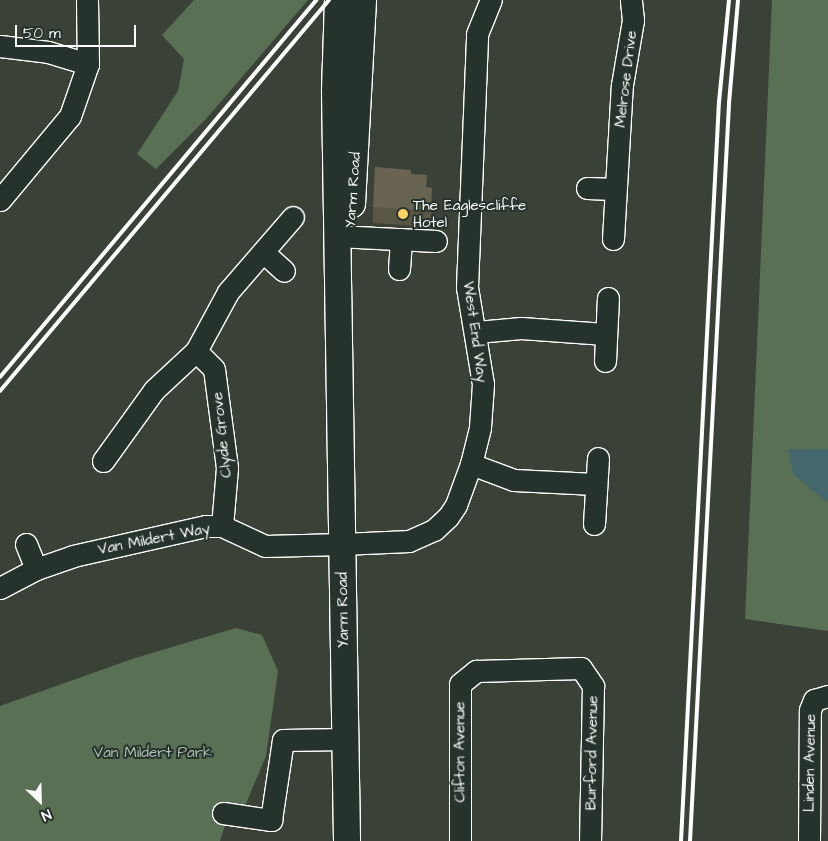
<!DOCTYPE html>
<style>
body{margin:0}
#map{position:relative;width:828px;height:841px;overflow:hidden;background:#3a4238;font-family:"Architects Daughter",sans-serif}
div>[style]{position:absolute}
.green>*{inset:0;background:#597055}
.water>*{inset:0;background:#44676b}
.roads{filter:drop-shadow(1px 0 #fff) drop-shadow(-1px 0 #fff) drop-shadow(0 1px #fff) drop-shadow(0 -1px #fff)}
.minor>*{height:21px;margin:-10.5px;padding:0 10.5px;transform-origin:10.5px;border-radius:10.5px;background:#26332d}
.major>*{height:26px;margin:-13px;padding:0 13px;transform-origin:13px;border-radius:13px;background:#26332d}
.rail>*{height:4px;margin:-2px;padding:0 2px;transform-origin:2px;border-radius:2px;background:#fff}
.wall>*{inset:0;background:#595646}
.shaded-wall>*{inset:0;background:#494639}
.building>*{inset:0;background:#686451}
.dots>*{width:14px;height:14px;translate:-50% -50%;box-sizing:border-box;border:2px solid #26332d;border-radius:50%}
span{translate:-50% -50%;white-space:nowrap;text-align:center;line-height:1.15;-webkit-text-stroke:4px #26332d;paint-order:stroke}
.street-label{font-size:15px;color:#fff}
.poi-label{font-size:15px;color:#fff}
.left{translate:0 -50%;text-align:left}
.park-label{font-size:15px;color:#b4bfb2}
.north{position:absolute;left:15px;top:776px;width:50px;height:50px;-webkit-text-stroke:4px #26332d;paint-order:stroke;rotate:156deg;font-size:14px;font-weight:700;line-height:20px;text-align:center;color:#fff}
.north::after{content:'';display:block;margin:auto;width:18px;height:22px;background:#fff;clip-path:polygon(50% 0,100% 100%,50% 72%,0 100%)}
.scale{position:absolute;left:15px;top:25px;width:121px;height:22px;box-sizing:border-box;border:2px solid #fff;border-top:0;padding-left:6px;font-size:15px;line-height:18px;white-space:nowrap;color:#fff;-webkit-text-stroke:4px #26332d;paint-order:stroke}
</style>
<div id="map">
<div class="green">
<i style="clip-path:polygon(194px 0,308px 0,206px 119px,156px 169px,137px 154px,178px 91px,184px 59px,162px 35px)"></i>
<i style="clip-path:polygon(772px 0,828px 0,828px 631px,745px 619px)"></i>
<i style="clip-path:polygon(236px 628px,262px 635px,278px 671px,266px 756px,245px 806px,227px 819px,220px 841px,0 841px,0 706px,135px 658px)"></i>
</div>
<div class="water">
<i style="clip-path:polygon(788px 449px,828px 449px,828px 503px,793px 474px)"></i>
</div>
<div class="roads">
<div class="minor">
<i style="left:0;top:46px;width:48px;rotate:7.1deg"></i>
<i style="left:48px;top:52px;width:42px;rotate:16.7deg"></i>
<i style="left:587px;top:188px;width:28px;rotate:2deg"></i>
<i style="left:0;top:200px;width:109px;rotate:-50.2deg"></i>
<i style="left:70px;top:116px;width:55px;rotate:-70.9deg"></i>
<i style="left:88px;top:64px;width:64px;rotate:-90.9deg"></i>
<i style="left:337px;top:236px;width:99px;rotate:2.9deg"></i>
<i style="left:613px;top:239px;width:154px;rotate:-86.7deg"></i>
<i style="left:622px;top:85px;width:66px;rotate:-80.4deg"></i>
<i style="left:633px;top:20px;width:20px;rotate:-96deg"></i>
<i style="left:263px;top:252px;width:28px;rotate:42deg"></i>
<i style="left:399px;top:269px;width:30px;rotate:-86deg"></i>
<i style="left:477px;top:332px;width:44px;rotate:-5.2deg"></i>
<i style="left:521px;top:328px;width:84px;rotate:4.1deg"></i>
<i style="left:196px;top:351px;width:25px;rotate:45deg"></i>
<i style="left:214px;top:369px;width:100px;rotate:82.5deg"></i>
<i style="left:227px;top:468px;width:58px;rotate:94.9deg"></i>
<i style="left:605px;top:361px;width:63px;rotate:-87.3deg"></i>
<i style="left:103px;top:461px;width:87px;rotate:-54.3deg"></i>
<i style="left:154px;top:390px;width:57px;rotate:-42.9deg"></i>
<i style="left:196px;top:351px;width:67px;rotate:-61.5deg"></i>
<i style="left:228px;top:292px;width:99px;rotate:-49.1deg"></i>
<i style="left:471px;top:464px;width:46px;rotate:20.4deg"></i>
<i style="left:514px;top:480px;width:81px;rotate:2.8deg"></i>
<i style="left:594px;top:524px;width:66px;rotate:-86.5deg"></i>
<i style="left:26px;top:544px;width:27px;rotate:68deg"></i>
<i style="left:0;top:588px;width:41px;rotate:-27.8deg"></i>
<i style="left:36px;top:569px;width:39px;rotate:-19deg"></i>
<i style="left:73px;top:556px;width:136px;rotate:-12.7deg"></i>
<i style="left:206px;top:526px;width:16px"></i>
<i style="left:222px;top:526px;width:47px;rotate:24.9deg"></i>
<i style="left:265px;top:546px;width:77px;rotate:-1.5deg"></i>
<i style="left:342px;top:544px;width:67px;rotate:-2.6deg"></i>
<i style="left:409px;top:541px;width:27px;rotate:-24deg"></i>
<i style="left:434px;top:530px;width:19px;rotate:-43deg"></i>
<i style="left:448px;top:517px;width:14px;rotate:-56deg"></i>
<i style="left:456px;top:505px;width:44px;rotate:-69.9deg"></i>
<i style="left:471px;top:464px;width:38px;rotate:-76deg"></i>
<i style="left:480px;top:427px;width:43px;rotate:-86deg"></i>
<i style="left:483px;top:384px;width:98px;rotate:-99.4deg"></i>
<i style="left:467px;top:287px;width:253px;rotate:-87.7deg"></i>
<i style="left:477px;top:34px;width:37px;rotate:-68deg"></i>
<i style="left:223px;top:813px;width:49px;rotate:8.3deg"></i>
<i style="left:271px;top:820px;width:81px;rotate:-81.5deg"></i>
<i style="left:283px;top:740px;width:63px;rotate:-0.9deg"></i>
<i style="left:460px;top:841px;width:157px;rotate:-90deg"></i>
<i style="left:460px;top:684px;width:21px;rotate:-39deg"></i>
<i style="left:476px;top:671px;width:105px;rotate:-1.6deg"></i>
<i style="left:581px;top:668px;width:22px;rotate:56deg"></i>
<i style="left:593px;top:686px;width:155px;rotate:91.1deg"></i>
<i style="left:809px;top:841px;width:131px;rotate:-89.6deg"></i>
<i style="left:810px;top:710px;width:11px;rotate:-68deg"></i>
<i style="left:814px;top:700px;width:15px;rotate:-16deg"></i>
</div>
<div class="major">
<i style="left:338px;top:0;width:92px;rotate:91.9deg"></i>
<i style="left:335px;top:92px;width:749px;rotate:89.08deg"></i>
<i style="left:352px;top:204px;width:204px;rotate:-86.9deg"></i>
</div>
</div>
<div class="rail">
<i style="left:0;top:377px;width:492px;rotate:-50deg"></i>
<i style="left:0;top:391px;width:511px;rotate:-49.92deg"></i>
<i style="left:681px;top:841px;width:740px;rotate:-87.06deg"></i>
<i style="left:719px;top:102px;width:102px;rotate:-84.4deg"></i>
<i style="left:690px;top:841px;width:739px;rotate:-86.97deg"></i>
<i style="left:729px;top:103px;width:103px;rotate:-85deg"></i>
</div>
<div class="wall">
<i style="clip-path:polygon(411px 174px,427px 187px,432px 204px,431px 227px,373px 223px,373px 207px)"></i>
</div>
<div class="shaded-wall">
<i style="clip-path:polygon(432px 188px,432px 204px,431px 227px,431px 211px)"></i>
</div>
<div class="building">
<i style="clip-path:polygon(375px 167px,411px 170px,411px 174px,427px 175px,426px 187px,432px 188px,431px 211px,373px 207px)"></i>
</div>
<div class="dots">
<i style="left:403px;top:214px;background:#ffd166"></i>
</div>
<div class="street-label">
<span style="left:626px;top:79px;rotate:-83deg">Melrose Drive</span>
<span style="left:353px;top:190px;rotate:-86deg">Yarm Road</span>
<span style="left:475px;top:332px;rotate:82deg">West End Way</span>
<span style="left:222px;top:435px;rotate:-96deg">Clyde Grove</span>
<span style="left:154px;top:539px;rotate:-11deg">Van Mildert Way</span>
<span style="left:343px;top:610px;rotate:-91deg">Yarm Road</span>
<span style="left:460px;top:752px;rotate:-90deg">Clifton Avenue</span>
<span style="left:592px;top:753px;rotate:-89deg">Burford Avenue</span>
<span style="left:810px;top:763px;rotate:-89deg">Linden Avenue</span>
</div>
<div class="poi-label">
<span class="left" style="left:413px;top:214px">The Eaglescliffe<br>Hotel</span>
</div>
<div class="park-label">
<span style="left:153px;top:753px">Van Mildert Park</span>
</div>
<div class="north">N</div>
<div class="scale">50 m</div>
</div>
